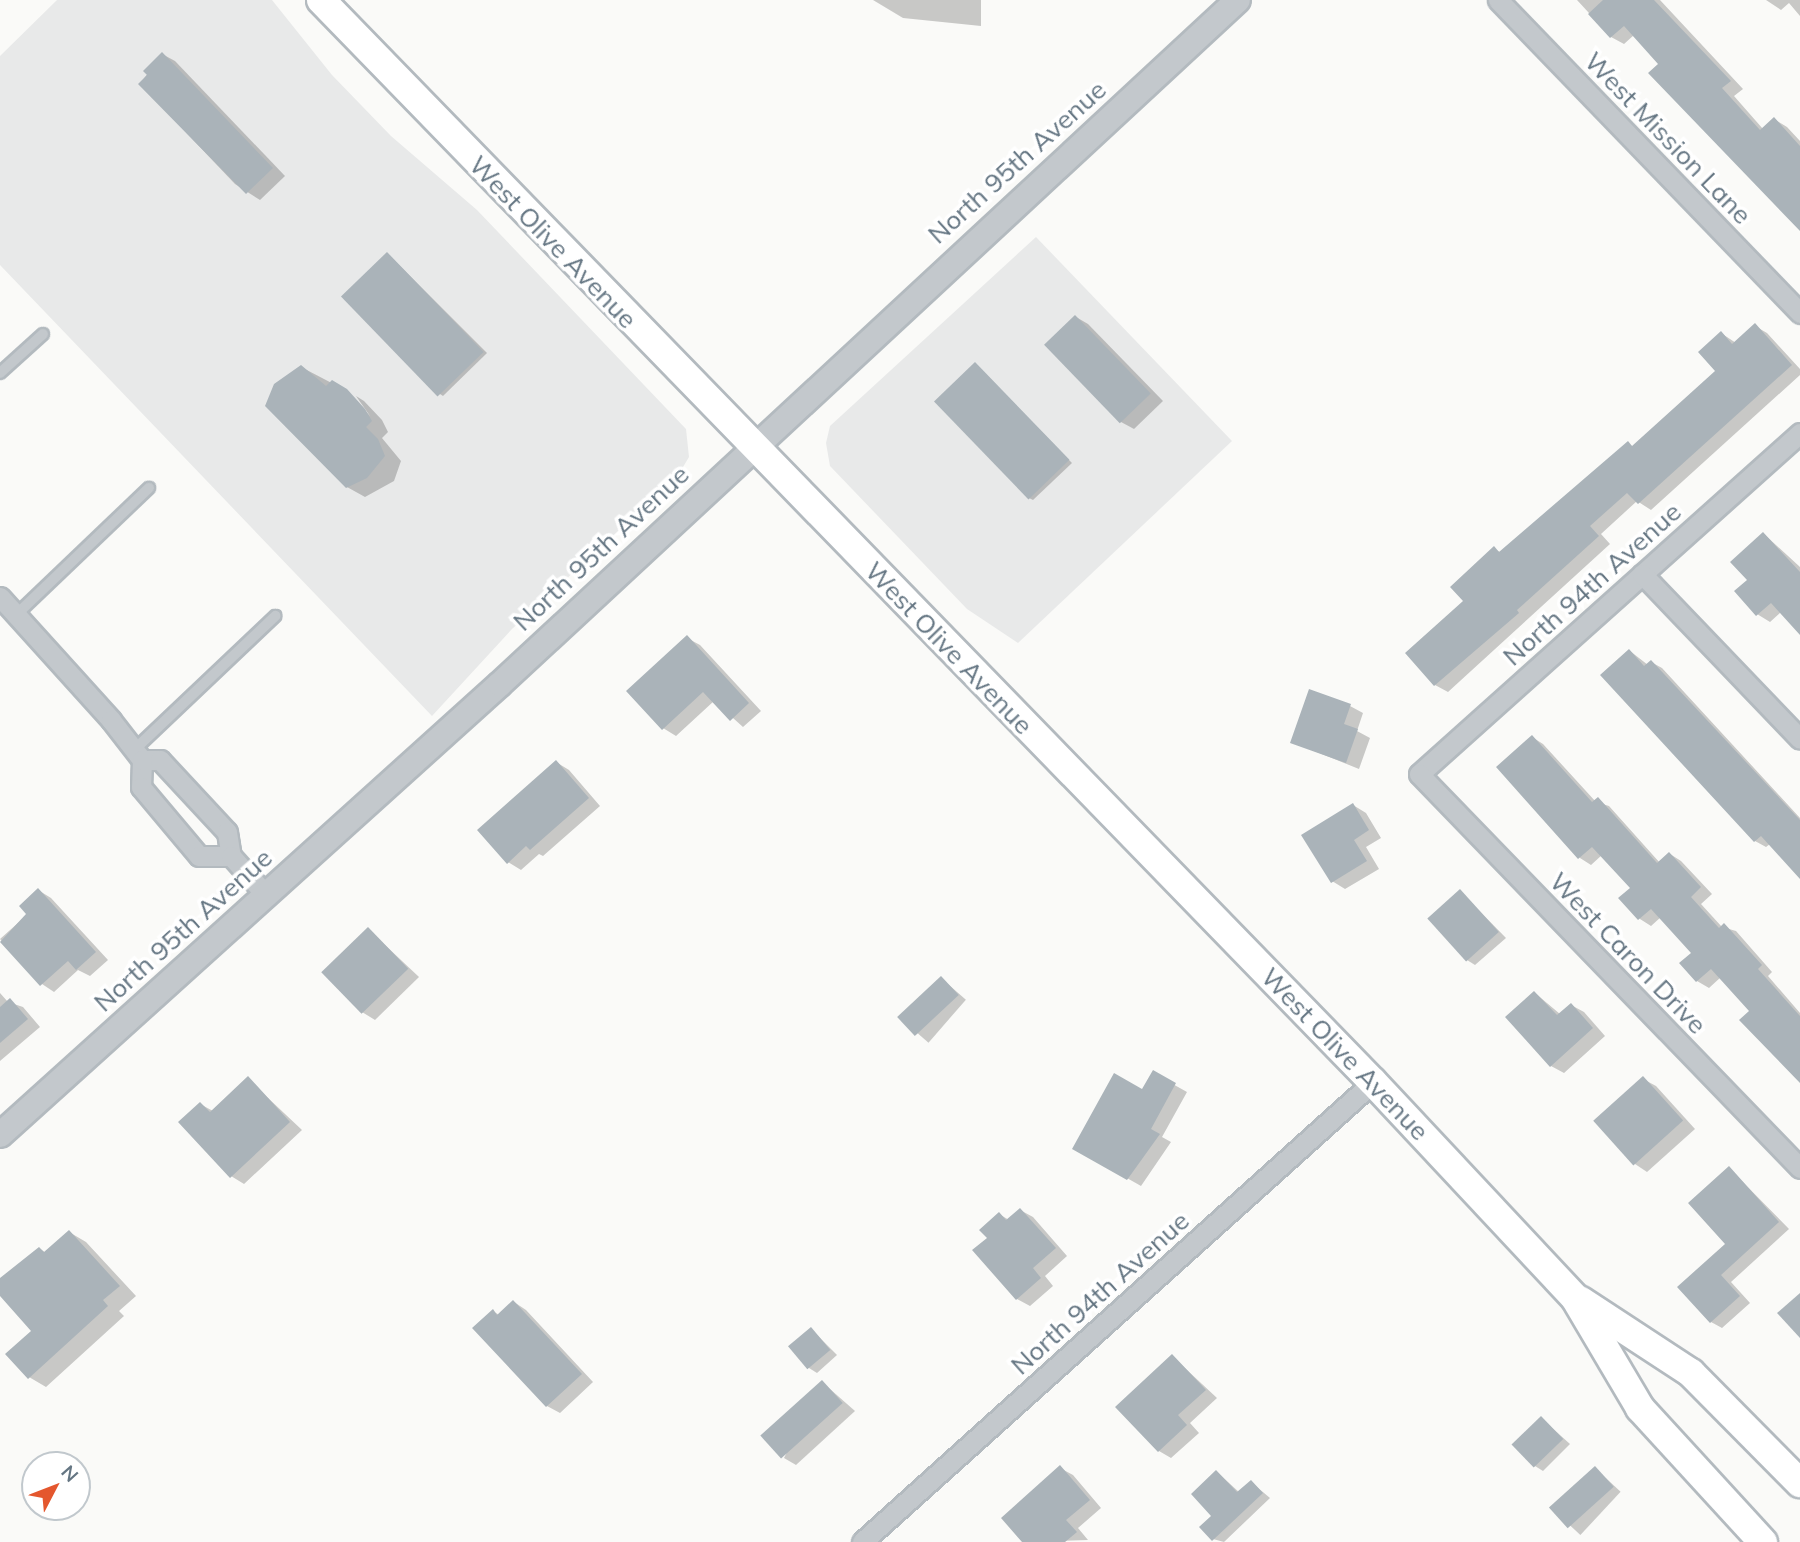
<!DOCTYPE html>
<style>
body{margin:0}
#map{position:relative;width:1800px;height:1542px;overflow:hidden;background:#fafaf8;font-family:Mulish,sans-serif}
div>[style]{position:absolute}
.built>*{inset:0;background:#e8e9e9}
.shadow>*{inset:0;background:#0003;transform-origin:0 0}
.building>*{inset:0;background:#aab3b9;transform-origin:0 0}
.roads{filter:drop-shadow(2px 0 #b3babf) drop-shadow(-2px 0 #b3babf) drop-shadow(0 2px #b3babf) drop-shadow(0 -2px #b3babf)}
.service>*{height:10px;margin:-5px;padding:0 5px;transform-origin:5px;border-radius:5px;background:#c3c8cc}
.minor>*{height:19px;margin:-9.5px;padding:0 9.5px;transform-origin:9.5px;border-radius:9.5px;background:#c3c8cc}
.tertiary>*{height:24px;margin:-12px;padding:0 12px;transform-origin:12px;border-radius:12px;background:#c3c8cc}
.secondary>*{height:28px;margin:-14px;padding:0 14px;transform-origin:14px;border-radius:14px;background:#fff}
span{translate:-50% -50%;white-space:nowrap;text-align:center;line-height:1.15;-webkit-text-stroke:7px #fff;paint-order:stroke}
.street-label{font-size:26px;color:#657683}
.north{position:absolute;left:21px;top:1451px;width:70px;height:70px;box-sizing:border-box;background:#fff;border:2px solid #c1c8cd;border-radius:50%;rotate:48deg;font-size:19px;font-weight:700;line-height:28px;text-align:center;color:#657683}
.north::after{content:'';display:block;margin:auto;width:24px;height:32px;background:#e4572e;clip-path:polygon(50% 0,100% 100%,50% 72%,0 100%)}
</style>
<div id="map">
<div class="built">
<i style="clip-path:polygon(57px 0,272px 0,332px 75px,391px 136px,477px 210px,686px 429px,689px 457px,677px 477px,512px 629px,432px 716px,0 265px,0 56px)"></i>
<i style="clip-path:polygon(1036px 237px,1232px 441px,1018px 643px,967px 609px,830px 466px,826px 443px,830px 426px)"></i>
</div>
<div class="shadow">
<i style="clip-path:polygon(873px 0,981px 0,981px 26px,903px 18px)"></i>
<i style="clip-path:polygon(1577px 0,1660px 0,1743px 89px,1734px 96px,1763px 129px,1774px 119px,1787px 127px,1800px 141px,1800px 226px,1634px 35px,1624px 44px,1611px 37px)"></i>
<i style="clip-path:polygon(1766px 0,1800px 0,1800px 16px,1789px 3px,1781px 10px)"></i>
<i style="clip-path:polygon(162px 54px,175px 61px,285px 176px,260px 200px,235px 184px,140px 84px)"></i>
<i style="clip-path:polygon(388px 254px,487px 353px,443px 396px,440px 394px)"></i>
<i style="clip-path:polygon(1076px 317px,1088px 324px,1163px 401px,1134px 429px,1121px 422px)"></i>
<i style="clip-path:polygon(1755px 326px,1767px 333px,1800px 369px,1800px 375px,1651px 510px,1637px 501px,1601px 534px,1610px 544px,1448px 692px,1435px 685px,1465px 601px,1494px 549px,1502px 553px,1628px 444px,1634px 447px,1718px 371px,1721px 333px,1736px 343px)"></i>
<i style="clip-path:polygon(978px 366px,1072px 463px,1033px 500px,1029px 498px)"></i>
<i style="clip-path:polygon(301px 367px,347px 391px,370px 416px,356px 396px,364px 401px,382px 420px,388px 432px,382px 438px,401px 461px,394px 481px,365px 497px,347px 487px)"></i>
<i style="clip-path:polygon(1764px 534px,1800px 567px,1800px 633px,1781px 612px,1770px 622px,1757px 614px,1749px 580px)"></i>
<i style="clip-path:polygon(687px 638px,700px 645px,761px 711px,743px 727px,714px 701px,676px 736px,663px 728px)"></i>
<i style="clip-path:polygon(1630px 651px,1648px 665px,1651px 662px,1662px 668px,1800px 818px,1800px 877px,1770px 844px,1766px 847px,1755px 841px,1603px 675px)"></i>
<i style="clip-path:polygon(1350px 706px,1363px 713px,1357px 731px,1370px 738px,1359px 769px,1292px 742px)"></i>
<i style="clip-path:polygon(1532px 737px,1543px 744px,1596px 802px,1609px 806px,1660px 863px,1670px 854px,1681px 861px,1712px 894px,1701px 904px,1722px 927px,1736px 931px,1772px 972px,1768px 976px,1800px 1013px,1800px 1082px,1751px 1011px,1721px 977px,1709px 988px,1697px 981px,1682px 963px,1693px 953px,1661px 917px,1651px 926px,1640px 919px,1621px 898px,1632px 888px,1602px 855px,1591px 865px,1580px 858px,1499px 767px)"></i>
<i style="clip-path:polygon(556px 762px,569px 770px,600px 806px,543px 856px,539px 854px,521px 870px,508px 862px)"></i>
<i style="clip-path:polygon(1353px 805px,1366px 813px,1381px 838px,1366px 847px,1379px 869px,1345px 889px,1332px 881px)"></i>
<i style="clip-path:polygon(38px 890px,51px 898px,108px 960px,90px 976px,78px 970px,54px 992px,42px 984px,0 939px,28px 914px)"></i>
<i style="clip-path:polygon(1460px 891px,1506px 938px,1475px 965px,1467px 960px)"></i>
<i style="clip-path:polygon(368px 929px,419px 977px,375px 1020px,362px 1012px)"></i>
<i style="left:941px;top:978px;width:33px;height:57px;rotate:41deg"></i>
<i style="clip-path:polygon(0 993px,8px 1002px,23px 1007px,40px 1027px,0 1061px)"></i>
<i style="clip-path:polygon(1535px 993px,1560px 1014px,1571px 1005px,1584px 1012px,1605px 1036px,1564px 1073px,1551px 1066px)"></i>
<i style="clip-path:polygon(1153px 1073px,1187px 1092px,1162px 1137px,1171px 1142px,1141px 1186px,1074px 1148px,1143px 1091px)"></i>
<i style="clip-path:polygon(248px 1079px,302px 1130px,244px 1184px,231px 1176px,200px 1104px,213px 1111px)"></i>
<i style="clip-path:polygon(1643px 1079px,1656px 1086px,1695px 1129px,1647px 1172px,1635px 1164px)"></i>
<i style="clip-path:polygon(1729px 1168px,1789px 1229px,1731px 1282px,1750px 1303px,1722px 1328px,1711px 1322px,1727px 1245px)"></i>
<i style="clip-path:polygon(1020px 1210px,1033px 1217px,1067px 1256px,1045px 1276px,1053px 1286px,1030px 1306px,1017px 1299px,989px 1238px,999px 1214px,1009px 1220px)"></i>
<i style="clip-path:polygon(69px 1232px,86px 1242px,136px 1296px,119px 1311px,124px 1316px,46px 1387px,29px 1377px,33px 1331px,0 1294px,0 1281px,40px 1249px,46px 1253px)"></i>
<i style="clip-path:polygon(514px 1302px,526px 1310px,593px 1382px,560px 1413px,547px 1406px,493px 1311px,499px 1315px)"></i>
<i style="clip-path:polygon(811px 1329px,837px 1355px,817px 1373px,809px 1368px)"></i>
<i style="clip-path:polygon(1172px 1356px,1217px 1398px,1190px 1423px,1199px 1433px,1171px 1458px,1159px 1451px)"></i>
<i style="clip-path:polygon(822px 1382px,855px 1411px,796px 1465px,784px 1458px)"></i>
<i style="clip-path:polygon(1541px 1418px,1570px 1444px,1543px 1471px,1535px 1466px)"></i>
<i style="clip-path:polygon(1060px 1468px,1073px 1475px,1101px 1508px,1078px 1528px,1088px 1540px,1024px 1542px)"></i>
<i style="left:1595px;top:1468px;width:35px;height:59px;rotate:43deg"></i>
<i style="clip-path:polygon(1217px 1472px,1240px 1493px,1251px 1482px,1270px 1498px,1224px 1542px,1213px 1539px)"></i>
</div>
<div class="building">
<i style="clip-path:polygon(1603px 0,1654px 0,1731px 81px,1722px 88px,1760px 130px,1774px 117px,1800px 146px,1800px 231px,1648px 73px,1658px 64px,1624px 26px,1610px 38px,1588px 14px)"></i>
<i style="clip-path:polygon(162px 52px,273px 168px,246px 194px,138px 84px,147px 75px,143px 71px)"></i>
<i style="left:387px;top:252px;width:139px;height:64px;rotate:46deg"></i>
<i style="left:1075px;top:315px;width:109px;height:43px;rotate:46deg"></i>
<i style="clip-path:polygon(1755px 323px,1792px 365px,1638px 504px,1627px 493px,1590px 526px,1599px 536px,1517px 610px,1519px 613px,1434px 686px,1405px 653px,1463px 601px,1450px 587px,1494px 546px,1499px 552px,1628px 441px,1632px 446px,1715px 371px,1698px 352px,1721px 331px,1732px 344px)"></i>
<i style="left:975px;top:362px;width:136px;height:57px;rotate:46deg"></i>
<i style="clip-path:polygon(301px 365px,326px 386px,332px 380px,347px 389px,365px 409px,372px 421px,366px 427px,378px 439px,385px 456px,367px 478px,346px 488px,265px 406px,274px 384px)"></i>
<i style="clip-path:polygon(1763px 532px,1800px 572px,1800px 635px,1771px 603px,1756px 616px,1734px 591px,1747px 580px,1730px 562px)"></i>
<i style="clip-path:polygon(687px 635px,749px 703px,730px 721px,703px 692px,662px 730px,626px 691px)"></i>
<i style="clip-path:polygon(1629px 649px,1644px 666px,1651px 660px,1800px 820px,1800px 879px,1761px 836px,1754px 842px,1600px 675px)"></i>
<i style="clip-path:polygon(1309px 689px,1351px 704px,1344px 724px,1358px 729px,1346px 763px,1290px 743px)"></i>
<i style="clip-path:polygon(1532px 735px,1592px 802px,1598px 797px,1657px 863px,1669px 852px,1701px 887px,1691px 897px,1719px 928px,1724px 923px,1762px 965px,1758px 969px,1800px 1016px,1800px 1083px,1739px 1020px,1749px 1011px,1711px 969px,1696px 982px,1679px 963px,1691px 953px,1651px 909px,1638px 920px,1618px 898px,1630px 888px,1592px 847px,1578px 859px,1496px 767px)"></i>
<i style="clip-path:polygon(556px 760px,589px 798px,530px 850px,526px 846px,507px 864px,477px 830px)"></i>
<i style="clip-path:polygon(1353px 803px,1369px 830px,1354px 840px,1367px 861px,1331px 883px,1301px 835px)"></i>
<i style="clip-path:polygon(38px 888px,96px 952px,76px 970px,68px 961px,40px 986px,0 942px,26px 914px,19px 906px)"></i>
<i style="left:1460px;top:889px;width:58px;height:44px;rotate:48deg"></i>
<i style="left:368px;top:927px;width:58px;height:65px;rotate:46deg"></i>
<i style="left:941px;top:976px;width:26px;height:60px;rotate:47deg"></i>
<i style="clip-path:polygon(1534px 991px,1557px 1015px,1571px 1003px,1593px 1028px,1550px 1067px,1505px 1017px)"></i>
<i style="clip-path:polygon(10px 998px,28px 1019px,0 1043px,0 1007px)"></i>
<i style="clip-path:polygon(1153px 1070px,1176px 1083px,1151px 1129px,1160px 1134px,1127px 1180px,1072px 1149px,1114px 1073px,1142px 1089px)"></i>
<i style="clip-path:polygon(248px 1076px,290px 1122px,230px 1178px,178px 1122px,200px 1102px,210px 1112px)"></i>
<i style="left:1643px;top:1076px;width:60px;height:67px;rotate:48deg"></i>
<i style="clip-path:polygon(1729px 1166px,1779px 1222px,1721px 1275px,1740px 1296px,1710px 1323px,1677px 1287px,1725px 1244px,1688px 1203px)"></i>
<i style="clip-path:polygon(1020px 1208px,1056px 1248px,1033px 1268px,1041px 1278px,1016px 1300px,972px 1250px,987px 1238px,979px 1230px,999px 1212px,1006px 1220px)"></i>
<i style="clip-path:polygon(69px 1230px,120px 1286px,103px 1300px,108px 1306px,28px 1379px,5px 1354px,31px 1331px,0 1296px,0 1278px,39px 1247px,44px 1252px)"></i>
<i style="clip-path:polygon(1800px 1293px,1800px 1338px,1777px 1313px)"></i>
<i style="clip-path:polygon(513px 1300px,582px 1374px,546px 1407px,472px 1328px,493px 1309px,497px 1315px)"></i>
<i style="left:811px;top:1327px;width:30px;height:30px;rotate:50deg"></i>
<i style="clip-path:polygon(1172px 1354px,1206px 1390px,1178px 1415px,1187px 1425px,1158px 1452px,1115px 1407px)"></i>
<i style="left:822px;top:1380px;width:31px;height:83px;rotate:48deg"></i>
<i style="left:1541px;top:1416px;width:32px;height:41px;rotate:46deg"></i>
<i style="clip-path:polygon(1060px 1465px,1090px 1500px,1066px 1520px,1077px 1532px,1065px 1542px,1022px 1542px,1001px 1518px)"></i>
<i style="left:1595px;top:1466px;width:28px;height:62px;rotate:48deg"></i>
<i style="clip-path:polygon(1216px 1470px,1237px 1492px,1251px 1480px,1263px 1493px,1212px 1541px,1199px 1527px,1211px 1516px,1191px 1494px)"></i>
</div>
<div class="roads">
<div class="service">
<i style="left:0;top:373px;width:58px;rotate:-42.2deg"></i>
<i style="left:16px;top:615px;width:184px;rotate:-43.7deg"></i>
<i style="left:134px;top:750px;width:195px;rotate:-43.5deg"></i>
</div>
<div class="minor">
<i style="left:1498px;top:0;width:435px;rotate:46deg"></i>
<i style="left:1800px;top:433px;width:511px;rotate:138.17deg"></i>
<i style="left:1419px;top:774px;width:548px;rotate:45.96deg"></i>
<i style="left:1642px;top:574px;width:228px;rotate:46.2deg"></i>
<i style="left:0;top:597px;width:166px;rotate:47.9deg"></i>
<i style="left:111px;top:720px;width:51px;rotate:52.2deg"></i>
<i style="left:142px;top:760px;width:27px;rotate:92deg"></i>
<i style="left:141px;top:787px;width:90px;rotate:50deg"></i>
<i style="left:199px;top:856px;width:32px"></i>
<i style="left:142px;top:760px;width:18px"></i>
<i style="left:160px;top:760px;width:98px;rotate:47.1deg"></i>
<i style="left:227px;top:832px;width:24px;rotate:81deg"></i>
<i style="left:231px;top:856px;width:52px;rotate:48.1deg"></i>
<i style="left:862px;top:1542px;width:688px;rotate:-41.99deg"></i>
</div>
<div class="tertiary">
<i style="left:0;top:1135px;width:673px;rotate:-42.05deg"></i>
<i style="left:500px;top:684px;width:1006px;rotate:-42.83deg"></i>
</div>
<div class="secondary">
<i style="left:321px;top:0;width:1509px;rotate:45.81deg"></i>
<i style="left:1373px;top:1082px;width:296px;rotate:46.9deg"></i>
<i style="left:1575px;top:1298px;width:128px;rotate:59.4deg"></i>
<i style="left:1640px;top:1408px;width:182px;rotate:47.5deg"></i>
<i style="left:1581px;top:1301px;width:131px;rotate:33.2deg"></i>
<i style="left:1691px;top:1373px;width:155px;rotate:45.3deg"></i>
</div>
</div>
<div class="street-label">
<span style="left:1668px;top:138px;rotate:46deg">West Mission Lane</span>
<span style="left:1017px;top:162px;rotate:-42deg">North 95th Avenue</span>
<span style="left:553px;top:242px;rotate:46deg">West Olive Avenue</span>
<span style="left:601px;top:548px;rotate:-43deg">North 95th Avenue</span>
<span style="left:1592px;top:584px;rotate:-42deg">North 94th Avenue</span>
<span style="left:949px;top:648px;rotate:46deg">West Olive Avenue</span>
<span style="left:183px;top:930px;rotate:-42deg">North 95th Avenue</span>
<span style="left:1628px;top:953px;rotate:46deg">West Caron Drive</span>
<span style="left:1345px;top:1054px;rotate:46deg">West Olive Avenue</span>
<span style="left:1100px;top:1293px;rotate:-42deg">North 94th Avenue</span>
</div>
<div class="north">N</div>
</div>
